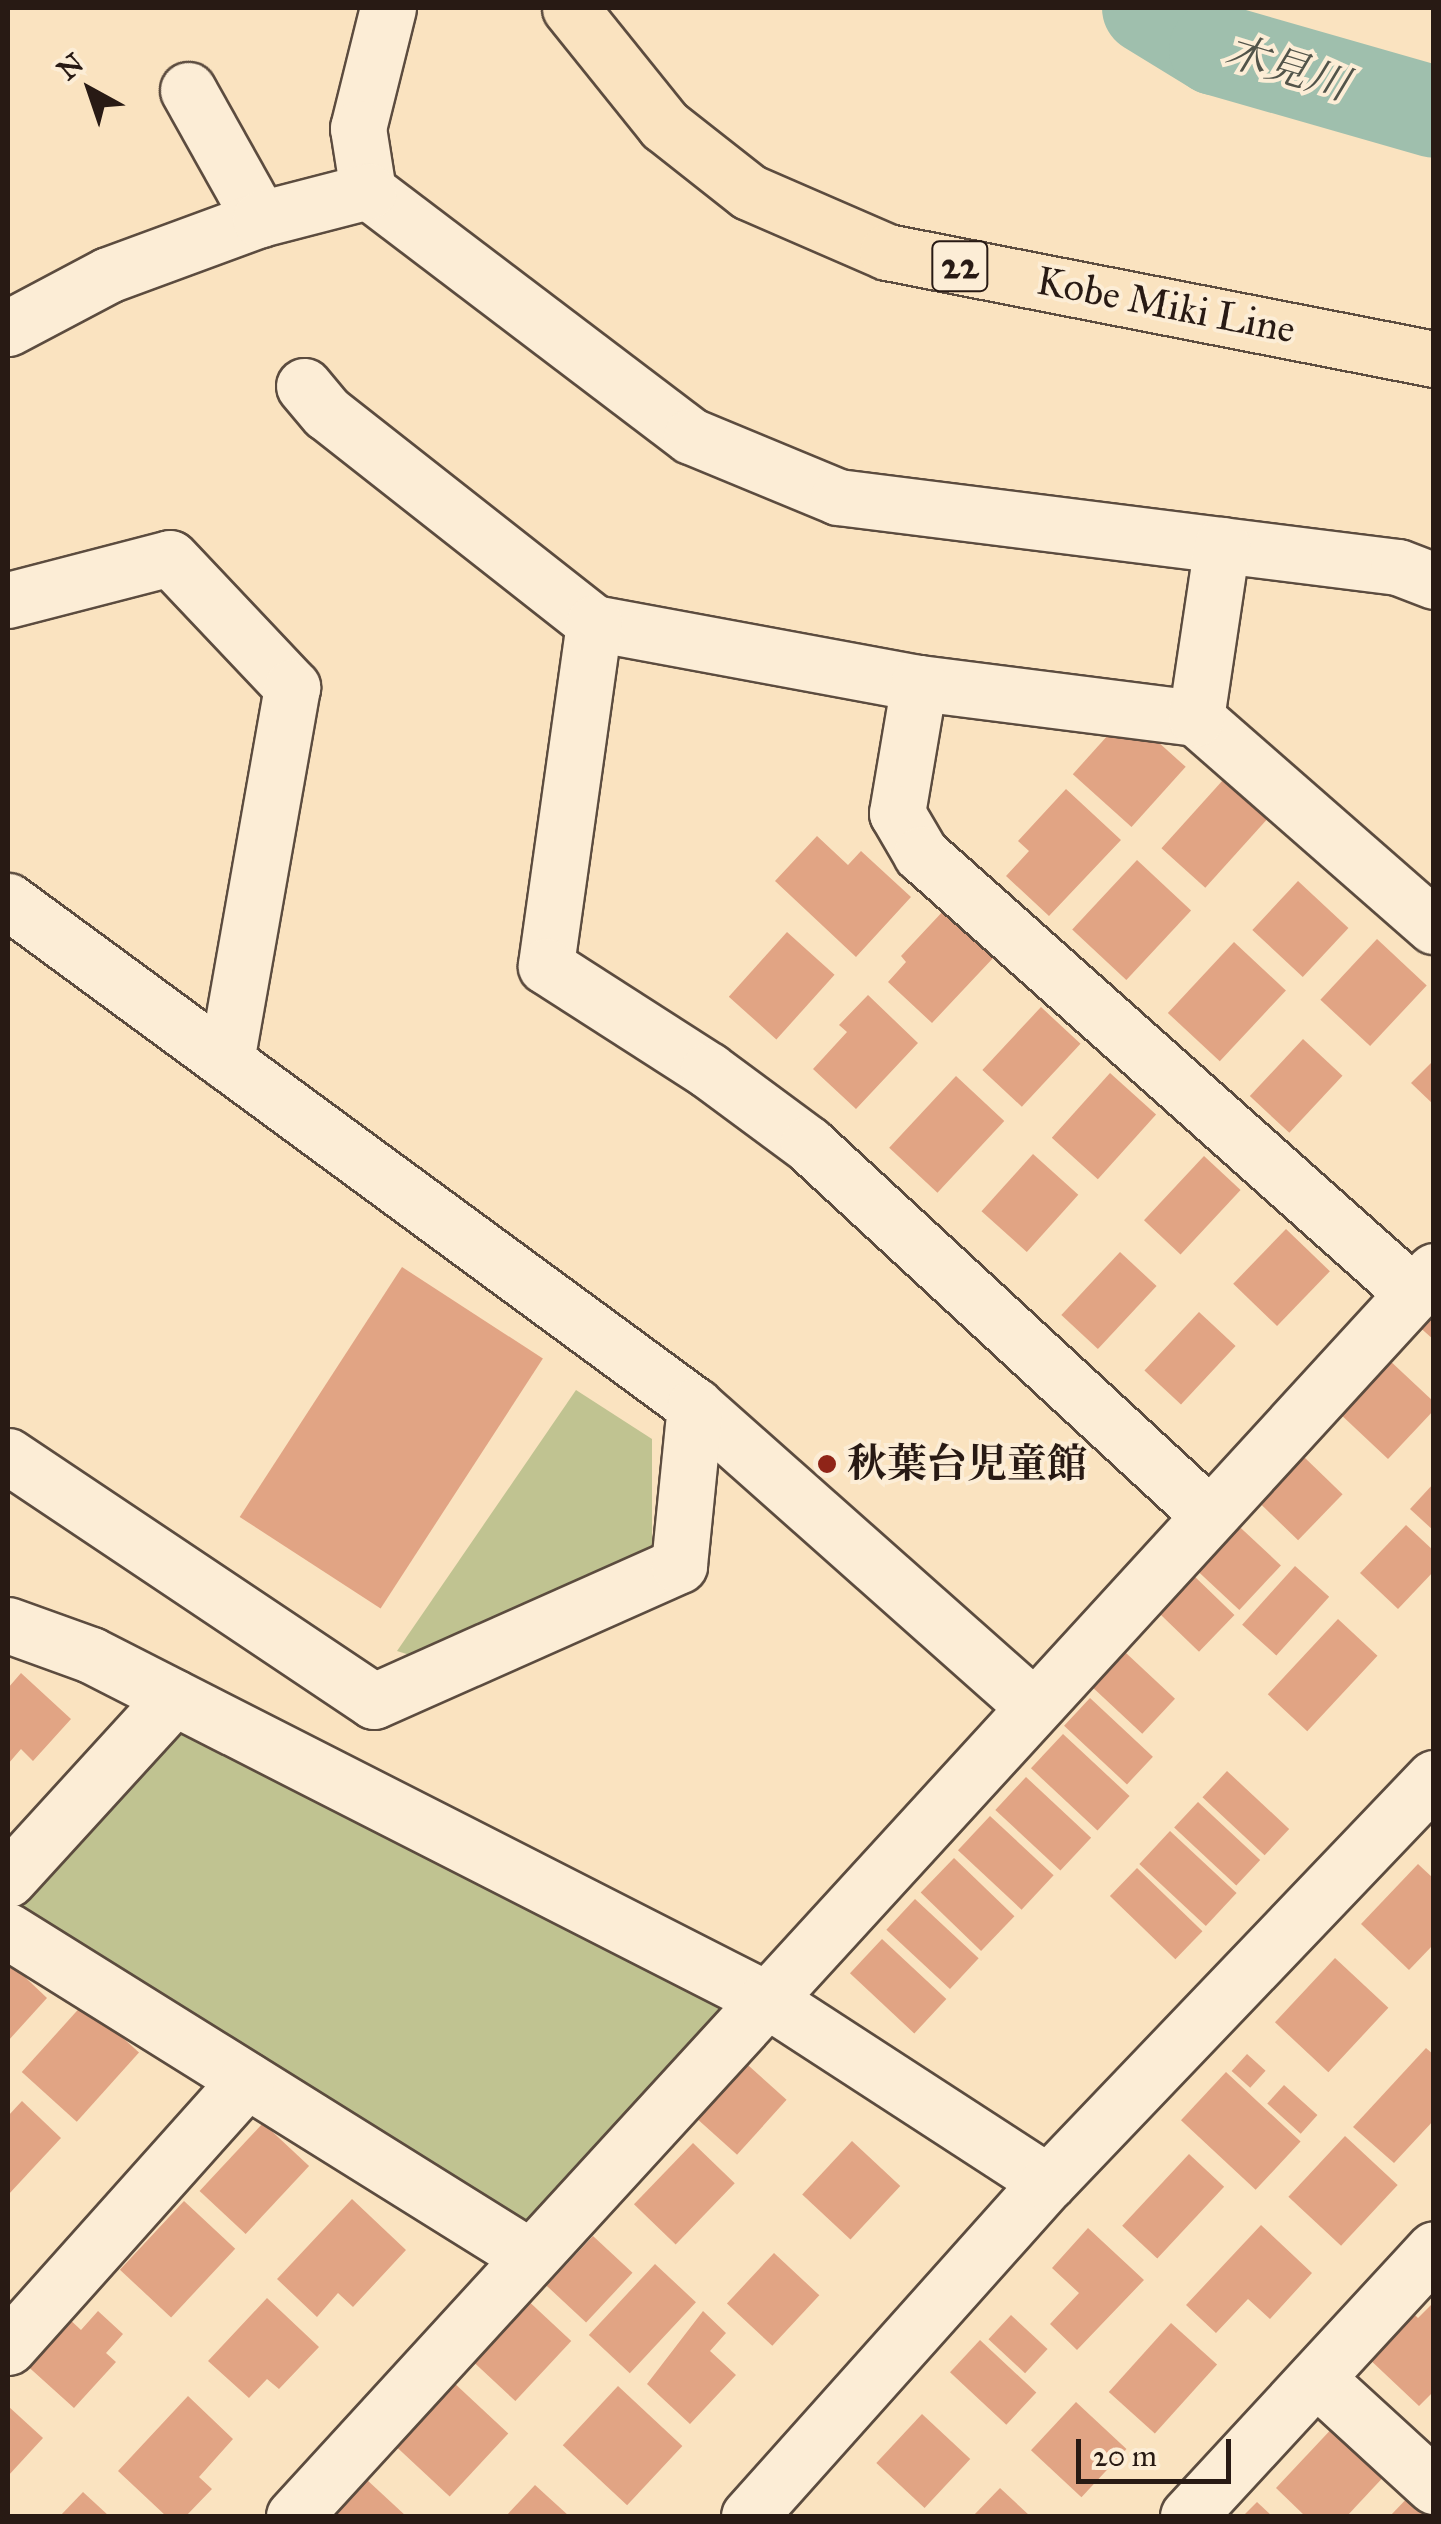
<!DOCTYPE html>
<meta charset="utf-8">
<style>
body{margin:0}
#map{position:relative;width:1441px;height:2524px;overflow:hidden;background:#fae3c0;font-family:"IM FELL Great Primer","Noto Serif JP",serif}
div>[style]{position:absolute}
.green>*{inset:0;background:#c0c391}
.river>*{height:92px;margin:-46px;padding:0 46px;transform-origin:46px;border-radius:46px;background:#9fbfad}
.building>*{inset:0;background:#e1a484;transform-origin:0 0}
.roads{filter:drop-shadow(2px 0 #5c4c3f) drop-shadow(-2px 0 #5c4c3f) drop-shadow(0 2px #5c4c3f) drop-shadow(0 -2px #5c4c3f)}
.minor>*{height:55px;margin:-27.5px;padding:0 27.5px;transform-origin:27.5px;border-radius:27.5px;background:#fcedd6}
.major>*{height:55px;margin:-27.5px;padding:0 27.5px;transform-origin:27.5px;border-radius:27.5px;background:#fae3c0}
.dots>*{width:28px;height:28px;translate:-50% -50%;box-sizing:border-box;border:5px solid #fcedd6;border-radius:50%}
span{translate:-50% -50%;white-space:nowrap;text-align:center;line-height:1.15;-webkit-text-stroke:8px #fcedd6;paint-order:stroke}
.shield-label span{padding:2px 8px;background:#fcedd6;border:2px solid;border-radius:8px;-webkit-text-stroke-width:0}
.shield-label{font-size:38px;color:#281a14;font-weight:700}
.street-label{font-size:40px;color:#281a14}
.poi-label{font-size:40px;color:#281a14;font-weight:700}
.left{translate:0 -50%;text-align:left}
.water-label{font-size:42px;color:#52544a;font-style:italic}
.frame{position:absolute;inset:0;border:10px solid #281a14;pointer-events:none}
.north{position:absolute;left:40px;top:40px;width:100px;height:100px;-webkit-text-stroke:8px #fcedd6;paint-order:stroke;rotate:320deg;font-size:28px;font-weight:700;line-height:40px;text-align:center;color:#281a14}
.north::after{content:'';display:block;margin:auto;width:35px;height:45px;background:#281a14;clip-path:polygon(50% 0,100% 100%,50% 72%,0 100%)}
.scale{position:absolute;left:1076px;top:2439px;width:155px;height:45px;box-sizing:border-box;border:5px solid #281a14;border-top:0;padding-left:12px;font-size:30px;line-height:35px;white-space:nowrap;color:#281a14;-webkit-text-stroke:8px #fcedd6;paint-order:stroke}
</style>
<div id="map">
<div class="green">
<i style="clip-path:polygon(576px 1390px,652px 1439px,652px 1545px,629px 1569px,413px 1656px,397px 1651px)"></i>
<i style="clip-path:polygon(174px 1697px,766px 1999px,529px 2256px,8px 1931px,8px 1879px)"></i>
</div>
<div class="river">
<i style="left:1148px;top:8px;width:79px;rotate:31.5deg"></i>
<i style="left:1215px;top:49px;width:228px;rotate:16deg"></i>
</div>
<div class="building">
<i style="left:1127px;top:714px;width:79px;height:81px;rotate:42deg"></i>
<i style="left:1223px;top:780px;width:59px;height:92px;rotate:42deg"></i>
<i style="clip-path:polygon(1066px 789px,1121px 840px,1049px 916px,1006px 876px,1029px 851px,1018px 841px)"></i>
<i style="clip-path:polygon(817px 836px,848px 865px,861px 851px,911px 897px,856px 957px,775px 881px)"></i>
<i style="left:1137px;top:860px;width:74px;height:95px;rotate:43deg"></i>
<i style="left:1298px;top:881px;width:69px;height:67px;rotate:43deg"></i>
<i style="clip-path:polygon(945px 909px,995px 956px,932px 1023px,888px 982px,906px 962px,901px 956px)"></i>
<i style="left:787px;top:932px;width:64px;height:87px;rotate:42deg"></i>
<i style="left:1377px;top:939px;width:68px;height:83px;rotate:43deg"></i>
<i style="left:1234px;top:942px;width:71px;height:97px;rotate:43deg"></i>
<i style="clip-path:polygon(868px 995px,918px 1043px,856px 1109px,813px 1069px,847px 1032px,839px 1025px)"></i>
<i style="left:1041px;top:1007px;width:54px;height:86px;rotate:43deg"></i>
<i style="left:1303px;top:1039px;width:54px;height:78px;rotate:43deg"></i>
<i style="clip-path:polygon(1434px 1060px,1434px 1105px,1411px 1083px)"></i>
<i style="left:1110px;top:1073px;width:62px;height:87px;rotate:42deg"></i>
<i style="left:956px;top:1076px;width:66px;height:98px;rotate:43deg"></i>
<i style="left:1033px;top:1154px;width:61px;height:77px;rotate:42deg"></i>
<i style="left:1204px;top:1156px;width:50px;height:88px;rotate:43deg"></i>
<i style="left:1286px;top:1229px;width:61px;height:76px;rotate:44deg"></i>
<i style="left:1120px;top:1252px;width:50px;height:86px;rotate:43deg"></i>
<i style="left:402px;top:1267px;width:168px;height:298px;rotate:33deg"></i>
<i style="clip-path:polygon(1434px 1305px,1434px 1340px,1416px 1324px)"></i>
<i style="left:1199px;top:1312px;width:50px;height:80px;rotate:43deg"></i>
<i style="clip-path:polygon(1387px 1358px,1434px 1402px,1434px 1410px,1388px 1459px,1337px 1411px)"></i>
<i style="left:1303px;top:1456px;width:55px;height:64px;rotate:44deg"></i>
<i style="clip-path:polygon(1434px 1483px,1434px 1531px,1410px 1509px)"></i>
<i style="left:1229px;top:1517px;width:71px;height:61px;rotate:43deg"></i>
<i style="clip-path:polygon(1406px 1525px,1434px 1551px,1434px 1571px,1398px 1609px,1360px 1573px)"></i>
<i style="left:1295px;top:1566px;width:46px;height:79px;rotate:42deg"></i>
<i style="left:1192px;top:1574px;width:59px;height:51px;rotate:44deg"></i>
<i style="left:1338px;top:1619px;width:54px;height:103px;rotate:43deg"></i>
<i style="left:1126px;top:1653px;width:67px;height:48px;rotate:43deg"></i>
<i style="clip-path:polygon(21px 1673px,71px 1719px,33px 1761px,21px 1749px,8px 1764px,8px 1688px)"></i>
<i style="left:1090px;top:1698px;width:86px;height:38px;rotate:43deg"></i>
<i style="left:1063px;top:1734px;width:91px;height:47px;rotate:43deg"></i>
<i style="left:1227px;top:1771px;width:85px;height:36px;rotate:43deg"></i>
<i style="left:1026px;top:1777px;width:89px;height:45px;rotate:43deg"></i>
<i style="left:1198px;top:1802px;width:85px;height:35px;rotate:43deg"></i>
<i style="left:990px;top:1816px;width:87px;height:47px;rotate:43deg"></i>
<i style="left:1170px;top:1831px;width:91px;height:45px;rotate:43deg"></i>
<i style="left:954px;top:1858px;width:84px;height:48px;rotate:44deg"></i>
<i style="clip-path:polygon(1418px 1864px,1434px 1879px,1434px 1944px,1409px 1970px,1361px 1924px)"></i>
<i style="left:1137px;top:1868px;width:91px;height:39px;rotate:44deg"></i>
<i style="left:915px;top:1899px;width:87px;height:42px;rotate:43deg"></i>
<i style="left:882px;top:1939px;width:88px;height:47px;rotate:43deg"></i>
<i style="left:1335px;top:1958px;width:73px;height:88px;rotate:43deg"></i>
<i style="clip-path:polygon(8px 1961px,47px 1998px,8px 2041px)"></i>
<i style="left:84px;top:2003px;width:74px;height:93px;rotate:42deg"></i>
<i style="clip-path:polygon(1426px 2048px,1434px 2055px,1434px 2120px,1394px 2163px,1353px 2127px)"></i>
<i style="left:1247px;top:2054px;width:25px;height:23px;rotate:42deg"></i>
<i style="left:739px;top:2057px;width:64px;height:74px;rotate:42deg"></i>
<i style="left:1226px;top:2072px;width:102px;height:66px;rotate:43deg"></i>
<i style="left:1284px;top:2085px;width:45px;height:25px;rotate:42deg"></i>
<i style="clip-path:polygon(22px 2101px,61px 2138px,8px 2195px,8px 2116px)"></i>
<i style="left:263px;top:2123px;width:63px;height:93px;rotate:43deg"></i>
<i style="left:1345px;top:2136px;width:72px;height:83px;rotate:43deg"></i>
<i style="left:852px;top:2141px;width:66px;height:73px;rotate:43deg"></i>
<i style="left:693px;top:2143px;width:58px;height:85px;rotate:44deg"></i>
<i style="left:1189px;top:2154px;width:48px;height:98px;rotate:43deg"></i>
<i style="clip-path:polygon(352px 2199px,406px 2250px,353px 2307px,338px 2293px,317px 2317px,277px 2279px)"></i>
<i style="left:184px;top:2201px;width:70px;height:94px;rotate:43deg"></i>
<i style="clip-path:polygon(1261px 2225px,1312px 2273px,1270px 2319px,1248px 2299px,1216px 2333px,1186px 2305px)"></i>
<i style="clip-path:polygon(1088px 2228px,1144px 2280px,1077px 2350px,1050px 2324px,1079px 2293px,1052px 2268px)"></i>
<i style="left:593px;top:2236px;width:54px;height:68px;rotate:43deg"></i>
<i style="left:774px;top:2253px;width:62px;height:69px;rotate:43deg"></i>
<i style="left:655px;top:2264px;width:56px;height:97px;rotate:43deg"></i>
<i style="left:523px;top:2296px;width:66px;height:82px;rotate:43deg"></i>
<i style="clip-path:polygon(267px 2298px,319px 2347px,279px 2389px,267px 2379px,249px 2398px,208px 2361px)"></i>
<i style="clip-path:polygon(1434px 2302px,1434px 2391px,1419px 2406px,1366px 2356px,1409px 2309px,1418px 2318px)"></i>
<i style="clip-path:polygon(98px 2311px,123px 2334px,106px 2353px,116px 2362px,74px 2408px,23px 2362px,66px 2316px,81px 2330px)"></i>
<i style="clip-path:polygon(703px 2311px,726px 2333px,710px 2351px,736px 2375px,690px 2424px,647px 2384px)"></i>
<i style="left:1011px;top:2315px;width:50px;height:33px;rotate:43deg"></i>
<i style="left:1171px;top:2323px;width:62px;height:93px;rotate:42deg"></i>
<i style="left:980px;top:2340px;width:77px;height:44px;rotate:43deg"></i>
<i style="left:452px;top:2381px;width:77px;height:86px;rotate:43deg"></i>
<i style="left:618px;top:2386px;width:88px;height:81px;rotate:43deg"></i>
<i style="clip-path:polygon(188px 2396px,233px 2439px,199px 2477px,212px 2489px,186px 2516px,166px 2516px,118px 2471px)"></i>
<i style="left:1076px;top:2402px;width:69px;height:66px;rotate:43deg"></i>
<i style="clip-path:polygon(8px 2406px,43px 2438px,8px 2476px)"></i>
<i style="left:922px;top:2414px;width:66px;height:67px;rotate:43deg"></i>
<i style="clip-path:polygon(1337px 2423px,1389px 2471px,1347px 2516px,1305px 2516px,1276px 2488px)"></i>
<i style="clip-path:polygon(353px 2467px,406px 2516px,306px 2516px)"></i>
<i style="clip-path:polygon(535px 2485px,569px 2516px,506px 2516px)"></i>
<i style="clip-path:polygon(1000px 2488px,1030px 2516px,973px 2516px)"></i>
<i style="clip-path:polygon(1415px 2490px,1434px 2516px,1390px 2516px)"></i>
<i style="clip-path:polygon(83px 2492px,109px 2516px,60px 2516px)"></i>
<i style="clip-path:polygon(1257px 2502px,1272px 2516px,1243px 2516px)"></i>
</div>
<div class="roads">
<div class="minor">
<i style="left:388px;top:8px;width:124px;rotate:104deg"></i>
<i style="left:358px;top:128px;width:64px;rotate:81deg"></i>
<i style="left:368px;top:191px;width:405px;rotate:37.2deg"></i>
<i style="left:691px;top:436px;width:159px;rotate:22.5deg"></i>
<i style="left:838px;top:497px;width:564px;rotate:7.13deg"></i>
<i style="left:1398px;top:567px;width:39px;rotate:21deg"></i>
<i style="left:188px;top:90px;width:148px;rotate:60.8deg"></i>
<i style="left:8px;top:328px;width:113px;rotate:-27.9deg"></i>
<i style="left:108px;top:275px;width:162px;rotate:-20.2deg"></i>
<i style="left:260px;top:219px;width:112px;rotate:-14.5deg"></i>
<i style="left:304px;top:386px;width:35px;rotate:50deg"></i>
<i style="left:327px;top:413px;width:340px;rotate:38.2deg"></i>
<i style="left:594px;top:623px;width:330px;rotate:10.5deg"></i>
<i style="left:919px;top:683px;width:279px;rotate:7.2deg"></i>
<i style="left:1196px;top:718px;width:316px;rotate:41.2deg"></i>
<i style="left:8px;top:600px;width:167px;rotate:-14.5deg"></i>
<i style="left:170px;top:558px;width:178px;rotate:46.6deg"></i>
<i style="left:292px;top:687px;width:380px;rotate:100deg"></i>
<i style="left:594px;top:623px;width:346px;rotate:98deg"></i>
<i style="left:546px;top:966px;width:193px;rotate:32.7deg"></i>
<i style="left:708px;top:1070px;width:124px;rotate:36.5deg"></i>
<i style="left:808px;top:1144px;width:546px;rotate:42.77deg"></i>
<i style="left:919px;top:683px;width:132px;rotate:99.6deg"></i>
<i style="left:897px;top:813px;width:48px;rotate:59.7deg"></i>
<i style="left:921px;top:854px;width:659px;rotate:41.74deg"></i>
<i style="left:1196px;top:718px;width:175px;rotate:-81.5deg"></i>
<i style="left:8px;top:901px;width:853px;rotate:36.32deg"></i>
<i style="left:695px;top:1406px;width:451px;rotate:41.6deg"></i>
<i style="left:8px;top:1456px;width:440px;rotate:33.8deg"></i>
<i style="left:374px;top:1701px;width:334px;rotate:-24deg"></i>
<i style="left:679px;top:1565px;width:160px;rotate:-84.3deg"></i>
<i style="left:8px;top:1625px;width:88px;rotate:19.9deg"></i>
<i style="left:91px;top:1655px;width:758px;rotate:27deg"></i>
<i style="left:766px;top:1999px;width:336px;rotate:33deg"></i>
<i style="left:8px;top:1879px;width:246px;rotate:-47.6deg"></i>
<i style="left:8px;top:1931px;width:614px;rotate:31.96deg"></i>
<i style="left:8px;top:2347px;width:358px;rotate:-48.2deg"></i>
<i style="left:1316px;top:2378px;width:160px;rotate:42.5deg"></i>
<i style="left:294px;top:2516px;width:1688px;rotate:-47.52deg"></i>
<i style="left:749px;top:2516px;width:448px;rotate:-48.2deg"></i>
<i style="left:1048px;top:2182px;width:559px;rotate:-46.31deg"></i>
<i style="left:1188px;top:2516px;width:363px;rotate:-47.3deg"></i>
</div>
<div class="major">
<i style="left:570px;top:8px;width:150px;rotate:51.2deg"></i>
<i style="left:664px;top:125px;width:108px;rotate:38.2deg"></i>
<i style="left:749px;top:192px;width:150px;rotate:23.5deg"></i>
<i style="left:887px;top:252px;width:557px;rotate:11.07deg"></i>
</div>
</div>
<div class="dots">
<i style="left:827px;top:1464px;background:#8f2418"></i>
</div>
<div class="shield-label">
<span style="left:960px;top:266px">22</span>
</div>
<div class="street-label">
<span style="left:1166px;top:305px;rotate:11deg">Kobe Miki Line</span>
</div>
<div class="poi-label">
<span class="left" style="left:847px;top:1464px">秋葉台児童館</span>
</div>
<div class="water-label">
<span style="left:1287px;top:68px;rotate:17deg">木見川</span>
</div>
<div class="frame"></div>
<div class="north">N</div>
<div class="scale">20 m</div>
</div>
